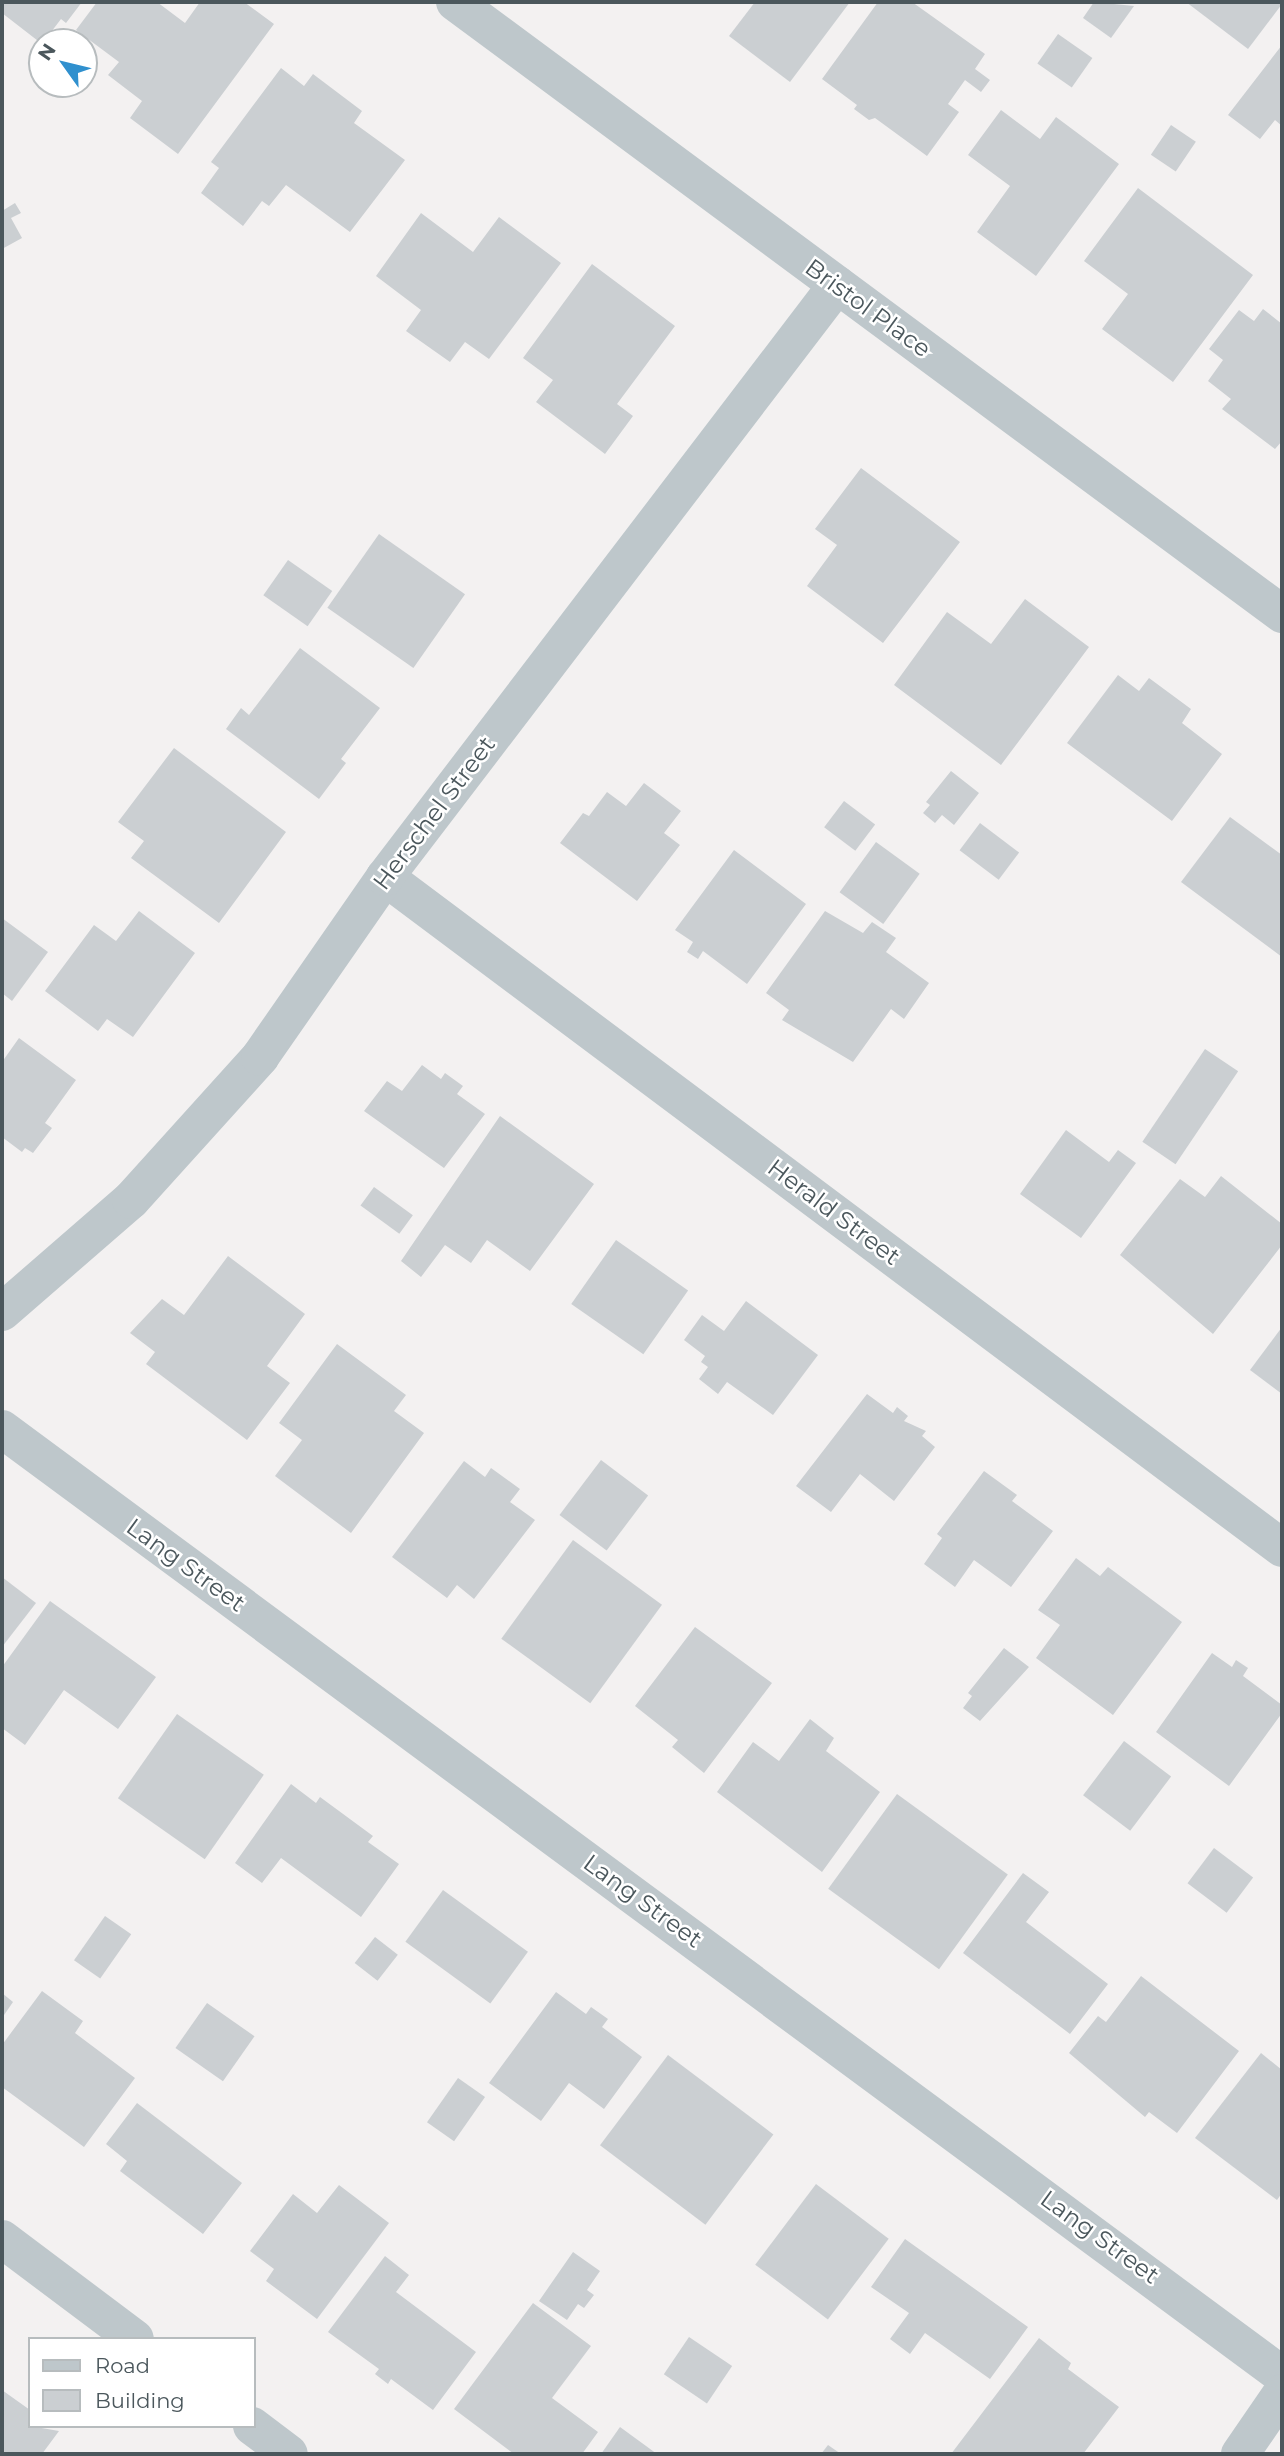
<!DOCTYPE html>
<style>
body{margin:0}
#map{position:relative;width:1284px;height:2456px;overflow:hidden;background:#f3f1f1;font-family:Montserrat,sans-serif}
div>[style]{position:absolute}
.building>*{inset:0;background:#cbcfd2;transform-origin:0 0}
.minor>*{height:38px;margin:-19px;padding:0 19px;transform-origin:19px;border-radius:19px;background:#bec7cb}
.tertiary>*{height:38px;margin:-19px;padding:0 19px;transform-origin:19px;border-radius:19px;background:#bec7cb}
span{translate:-50% -50%;white-space:nowrap;text-align:center;line-height:1.15;-webkit-text-stroke:5px #fff;paint-order:stroke}
.street-label{font-size:24px;color:#4b575c}
.frame{position:absolute;inset:0;border:4px solid #4b575c;pointer-events:none}
.legend{position:absolute;left:28px;top:2337px;width:228px;height:91px;box-sizing:border-box;background:#fff;border:2px solid #b7bcbe;margin:0;padding:9px 12px;list-style:none;font-size:21px;color:#4b575c}
.legend li{display:flex;align-items:center;gap:14px;height:35px}
.legend b{width:35px;border:2px solid #b7bcbe}
.north{position:absolute;left:28px;top:28px;width:70px;height:70px;box-sizing:border-box;background:#fff;border:2px solid #b7bcbe;border-radius:50%;rotate:304deg;font-size:19px;font-weight:700;line-height:28px;text-align:center;color:#4b575c}
.north::after{content:'';display:block;margin:auto;width:24px;height:32px;background:#3090ce;clip-path:polygon(50% 0,100% 100%,50% 72%,0 100%)}
</style>
<div id="map">
<div class="building">
<i style="clip-path:polygon(2px 2px,82px 2px,66px 23px,61px 19px,42px 44px,2px 13px)"></i>
<i style="clip-path:polygon(97px 2px,157px 2px,185px 23px,200px 2px,244px 2px,274px 24px,178px 154px,130px 118px,142px 101px,108px 75px,119px 62px,76px 30px)"></i>
<i style="clip-path:polygon(755px 2px,850px 2px,790px 82px,729px 36px)"></i>
<i style="clip-path:polygon(878px 2px,912px 2px,985px 54px,975px 69px,990px 80px,981px 92px,965px 80px,948px 104px,959px 112px,927px 156px,875px 118px,869px 120px,854px 109px,857px 105px,822px 79px)"></i>
<i style="clip-path:polygon(1094px 2px,1134px 6px,1111px 38px,1083px 18px)"></i>
<i style="clip-path:polygon(1186px 2px,1282px 2px,1282px 4px,1248px 49px)"></i>
<i style="left:1058px;top:34px;width:42px;height:36px;rotate:35deg"></i>
<i style="clip-path:polygon(1282px 45px,1282px 126px,1275px 120px,1260px 139px,1228px 115px)"></i>
<i style="clip-path:polygon(281px 68px,304px 86px,313px 74px,362px 111px,354px 123px,405px 160px,350px 232px,286px 185px,269px 206px,262px 201px,243px 226px,201px 193px,219px 168px,211px 162px)"></i>
<i style="clip-path:polygon(1001px 110px,1040px 139px,1056px 117px,1119px 164px,1036px 276px,977px 232px,1010px 186px,968px 155px)"></i>
<i style="left:1171px;top:125px;width:30px;height:36px;rotate:34deg"></i>
<i style="clip-path:polygon(1138px 188px,1253px 275px,1173px 382px,1102px 329px,1128px 294px,1084px 261px)"></i>
<i style="clip-path:polygon(15px 203px,21px 213px,11px 218px,22px 238px,2px 249px,2px 211px)"></i>
<i style="clip-path:polygon(421px 213px,473px 252px,499px 217px,561px 263px,489px 359px,465px 342px,450px 362px,406px 331px,421px 310px,376px 276px)"></i>
<i style="clip-path:polygon(592px 264px,675px 326px,617px 404px,633px 416px,605px 454px,536px 402px,553px 380px,523px 358px)"></i>
<i style="clip-path:polygon(1263px 309px,1282px 324px,1282px 441px,1275px 449px,1222px 409px,1231px 399px,1208px 381px,1223px 360px,1209px 349px,1239px 310px,1254px 321px)"></i>
<i style="clip-path:polygon(861px 468px,960px 542px,883px 643px,807px 586px,837px 545px,815px 529px)"></i>
<i style="left:379px;top:534px;width:105px;height:90px;rotate:35deg"></i>
<i style="left:288px;top:560px;width:54px;height:43px;rotate:35deg"></i>
<i style="clip-path:polygon(1025px 599px,1089px 647px,1001px 765px,894px 685px,947px 612px,991px 644px)"></i>
<i style="clip-path:polygon(300px 648px,380px 708px,341px 759px,346px 763px,319px 799px,226px 729px,241px 708px,249px 715px)"></i>
<i style="clip-path:polygon(1118px 675px,1139px 691px,1149px 678px,1191px 709px,1182px 723px,1222px 754px,1172px 821px,1067px 743px)"></i>
<i style="clip-path:polygon(174px 748px,286px 832px,219px 923px,131px 858px,144px 841px,118px 822px)"></i>
<i style="clip-path:polygon(951px 771px,979px 793px,954px 825px,942px 815px,935px 823px,923px 813px,930px 805px,926px 802px)"></i>
<i style="clip-path:polygon(644px 783px,681px 811px,664px 833px,680px 845px,637px 901px,560px 843px,583px 813px,589px 816px,607px 792px,626px 806px)"></i>
<i style="left:844px;top:801px;width:39px;height:33px;rotate:37deg"></i>
<i style="clip-path:polygon(1230px 817px,1282px 855px,1282px 957px,1181px 882px)"></i>
<i style="left:980px;top:823px;width:49px;height:34px;rotate:37deg"></i>
<i style="left:876px;top:842px;width:54px;height:62px;rotate:36deg"></i>
<i style="clip-path:polygon(734px 850px,806px 904px,747px 984px,703px 951px,698px 959px,687px 952px,693px 942px,675px 930px)"></i>
<i style="clip-path:polygon(139px 911px,195px 953px,133px 1037px,107px 1019px,98px 1031px,45px 991px,94px 925px,116px 941px)"></i>
<i style="clip-path:polygon(825px 911px,863px 933px,872px 922px,896px 938px,886px 952px,929px 983px,904px 1019px,891px 1009px,853px 1062px,782px 1020px,789px 1010px,766px 993px)"></i>
<i style="clip-path:polygon(2px 918px,48px 952px,12px 1001px,2px 993px)"></i>
<i style="clip-path:polygon(19px 1038px,76px 1080px,45px 1123px,52px 1128px,33px 1153px,25px 1148px,22px 1152px,2px 1137px,2px 1062px)"></i>
<i style="left:1205px;top:1049px;width:40px;height:112px;rotate:34deg"></i>
<i style="clip-path:polygon(422px 1065px,441px 1079px,445px 1073px,463px 1086px,457px 1094px,485px 1114px,444px 1168px,364px 1111px,387px 1081px,402px 1091px)"></i>
<i style="clip-path:polygon(500px 1116px,594px 1184px,530px 1271px,487px 1240px,471px 1263px,445px 1245px,421px 1277px,401px 1261px)"></i>
<i style="clip-path:polygon(1066px 1130px,1109px 1162px,1118px 1150px,1136px 1163px,1081px 1238px,1020px 1194px)"></i>
<i style="clip-path:polygon(1221px 1176px,1282px 1224px,1282px 1245px,1213px 1334px,1120px 1255px,1180px 1179px,1205px 1197px)"></i>
<i style="left:374px;top:1187px;width:48px;height:23px;rotate:36deg"></i>
<i style="left:616px;top:1240px;width:88px;height:78px;rotate:35deg"></i>
<i style="clip-path:polygon(228px 1256px,305px 1314px,267px 1366px,290px 1383px,247px 1440px,146px 1364px,155px 1352px,130px 1333px,162px 1299px,184px 1315px)"></i>
<i style="clip-path:polygon(746px 1301px,818px 1355px,773px 1415px,727px 1382px,718px 1394px,699px 1379px,708px 1367px,701px 1362px,705px 1356px,684px 1340px,702px 1315px,724px 1331px)"></i>
<i style="clip-path:polygon(1282px 1327px,1282px 1394px,1250px 1370px)"></i>
<i style="clip-path:polygon(337px 1344px,406px 1395px,394px 1411px,424px 1433px,351px 1533px,275px 1476px,302px 1440px,279px 1423px)"></i>
<i style="clip-path:polygon(867px 1394px,893px 1413px,897px 1407px,908px 1416px,904px 1421px,926px 1431px,922px 1436px,935px 1447px,894px 1501px,860px 1474px,831px 1512px,796px 1486px)"></i>
<i style="left:601px;top:1460px;width:59px;height:69px;rotate:37deg"></i>
<i style="clip-path:polygon(464px 1461px,485px 1477px,491px 1468px,520px 1489px,510px 1502px,535px 1520px,474px 1599px,457px 1585px,447px 1598px,392px 1557px)"></i>
<i style="clip-path:polygon(984px 1471px,1017px 1495px,1012px 1501px,1053px 1531px,1011px 1587px,974px 1560px,955px 1587px,924px 1564px,942px 1538px,937px 1534px)"></i>
<i style="left:573px;top:1540px;width:110px;height:122px;rotate:36deg"></i>
<i style="clip-path:polygon(1076px 1558px,1100px 1576px,1108px 1567px,1182px 1622px,1113px 1715px,1036px 1658px,1060px 1625px,1038px 1610px)"></i>
<i style="clip-path:polygon(2px 1577px,36px 1603px,2px 1647px)"></i>
<i style="clip-path:polygon(50px 1601px,156px 1677px,118px 1729px,64px 1690px,25px 1745px,2px 1728px,2px 1667px)"></i>
<i style="clip-path:polygon(695px 1627px,772px 1683px,704px 1773px,672px 1747px,678px 1740px,635px 1706px)"></i>
<i style="clip-path:polygon(1004px 1648px,1029px 1667px,980px 1721px,963px 1708px,972px 1696px,968px 1693px)"></i>
<i style="clip-path:polygon(1212px 1653px,1232px 1667px,1236px 1660px,1248px 1668px,1243px 1676px,1282px 1705px,1282px 1713px,1229px 1786px,1156px 1732px)"></i>
<i style="left:177px;top:1714px;width:106px;height:103px;rotate:35deg"></i>
<i style="clip-path:polygon(810px 1719px,834px 1738px,826px 1751px,880px 1792px,822px 1872px,717px 1792px,753px 1742px,779px 1761px)"></i>
<i style="left:1124px;top:1741px;width:59px;height:68px;rotate:37deg"></i>
<i style="clip-path:polygon(291px 1784px,316px 1803px,320px 1797px,373px 1836px,368px 1842px,399px 1864px,361px 1917px,281px 1858px,262px 1883px,235px 1863px)"></i>
<i style="left:897px;top:1794px;width:137px;height:117px;rotate:36deg"></i>
<i style="left:1214px;top:1848px;width:49px;height:44px;rotate:37deg"></i>
<i style="clip-path:polygon(1023px 1873px,1049px 1892px,1026px 1922px,1108px 1984px,1070px 2034px,963px 1953px)"></i>
<i style="left:443px;top:1890px;width:105px;height:64px;rotate:36deg"></i>
<i style="left:105px;top:1916px;width:32px;height:54px;rotate:35deg"></i>
<i style="left:375px;top:1937px;width:29px;height:33px;rotate:38deg"></i>
<i style="clip-path:polygon(1141px 1976px,1239px 2051px,1177px 2133px,1149px 2112px,1145px 2117px,1069px 2053px,1098px 2016px,1106px 2022px)"></i>
<i style="clip-path:polygon(42px 1991px,83px 2021px,75px 2033px,135px 2078px,84px 2147px,2px 2087px,2px 2045px)"></i>
<i style="clip-path:polygon(556px 1992px,586px 2014px,591px 2007px,608px 2019px,602px 2027px,642px 2057px,604px 2109px,569px 2083px,541px 2121px,489px 2083px)"></i>
<i style="clip-path:polygon(2px 1993px,13px 2002px,2px 2018px)"></i>
<i style="left:207px;top:2003px;width:58px;height:55px;rotate:35deg"></i>
<i style="clip-path:polygon(1261px 2053px,1282px 2070px,1282px 2193px,1277px 2200px,1195px 2138px)"></i>
<i style="left:668px;top:2055px;width:132px;height:113px;rotate:37deg"></i>
<i style="left:458px;top:2078px;width:33px;height:54px;rotate:35deg"></i>
<i style="clip-path:polygon(137px 2103px,242px 2183px,203px 2234px,120px 2171px,127px 2161px,106px 2144px)"></i>
<i style="left:816px;top:2184px;width:91px;height:101px;rotate:37deg"></i>
<i style="clip-path:polygon(339px 2185px,389px 2223px,317px 2319px,266px 2281px,274px 2269px,250px 2251px,293px 2194px,317px 2213px)"></i>
<i style="clip-path:polygon(905px 2239px,1028px 2327px,990px 2379px,925px 2333px,910px 2354px,890px 2339px,909px 2313px,871px 2287px)"></i>
<i style="clip-path:polygon(573px 2252px,600px 2271px,587px 2290px,594px 2295px,584px 2308px,578px 2304px,567px 2320px,539px 2301px)"></i>
<i style="clip-path:polygon(385px 2256px,409px 2275px,396px 2292px,476px 2352px,433px 2410px,391px 2379px,388px 2384px,375px 2374px,379px 2369px,328px 2332px)"></i>
<i style="clip-path:polygon(533px 2303px,591px 2346px,552px 2398px,598px 2432px,582px 2454px,514px 2454px,454px 2409px)"></i>
<i style="left:689px;top:2337px;width:52px;height:45px;rotate:34deg"></i>
<i style="clip-path:polygon(1039px 2338px,1071px 2363px,1068px 2369px,1119px 2407px,1083px 2454px,951px 2454px)"></i>
<i style="clip-path:polygon(2px 2390px,30px 2410px,30px 2426px,59px 2431px,42px 2454px,2px 2454px)"></i>
<i style="clip-path:polygon(620px 2427px,657px 2454px,601px 2454px)"></i>
<i style="clip-path:polygon(828px 2445px,841px 2454px,821px 2454px)"></i>
</div>
<div class="minor">
<i style="left:455px;top:2px;width:1029px;rotate:36.5deg"></i>
<i style="left:385px;top:877px;width:1120px;rotate:36.8deg"></i>
<i style="left:2px;top:1312px;width:171px;rotate:-41deg"></i>
<i style="left:131px;top:1200px;width:193px;rotate:-47.9deg"></i>
<i style="left:260px;top:1057px;width:219px;rotate:-55.2deg"></i>
<i style="left:385px;top:877px;width:745px;rotate:-52.64deg"></i>
<i style="left:2px;top:1429px;width:1592px;rotate:36.47deg"></i>
<i style="left:2px;top:2239px;width:166px;rotate:36.9deg"></i>
<i style="left:252px;top:2426px;width:46px;rotate:37.1deg"></i>
</div>
<div class="tertiary">
<i style="left:1240px;top:2454px;width:74px;rotate:-55.5deg"></i>
</div>
<div class="street-label">
<span style="left:868px;top:308px;rotate:36deg">Bristol Place</span>
<span style="left:434px;top:813px;rotate:-53deg">Herschel Street</span>
<span style="left:834px;top:1212px;rotate:37deg">Herald Street</span>
<span style="left:186px;top:1565px;rotate:36deg">Lang Street</span>
<span style="left:643px;top:1901px;rotate:36deg">Lang Street</span>
<span style="left:1100px;top:2237px;rotate:36deg">Lang Street</span>
</div>
<div class="frame"></div>
<ul class="legend">
<li><b style="height:9px;background:#bec7cb"></b>Road</li>
<li><b style="height:19px;background:#cbcfd2"></b>Building</li>
</ul>
<div class="north">N</div>
</div>
